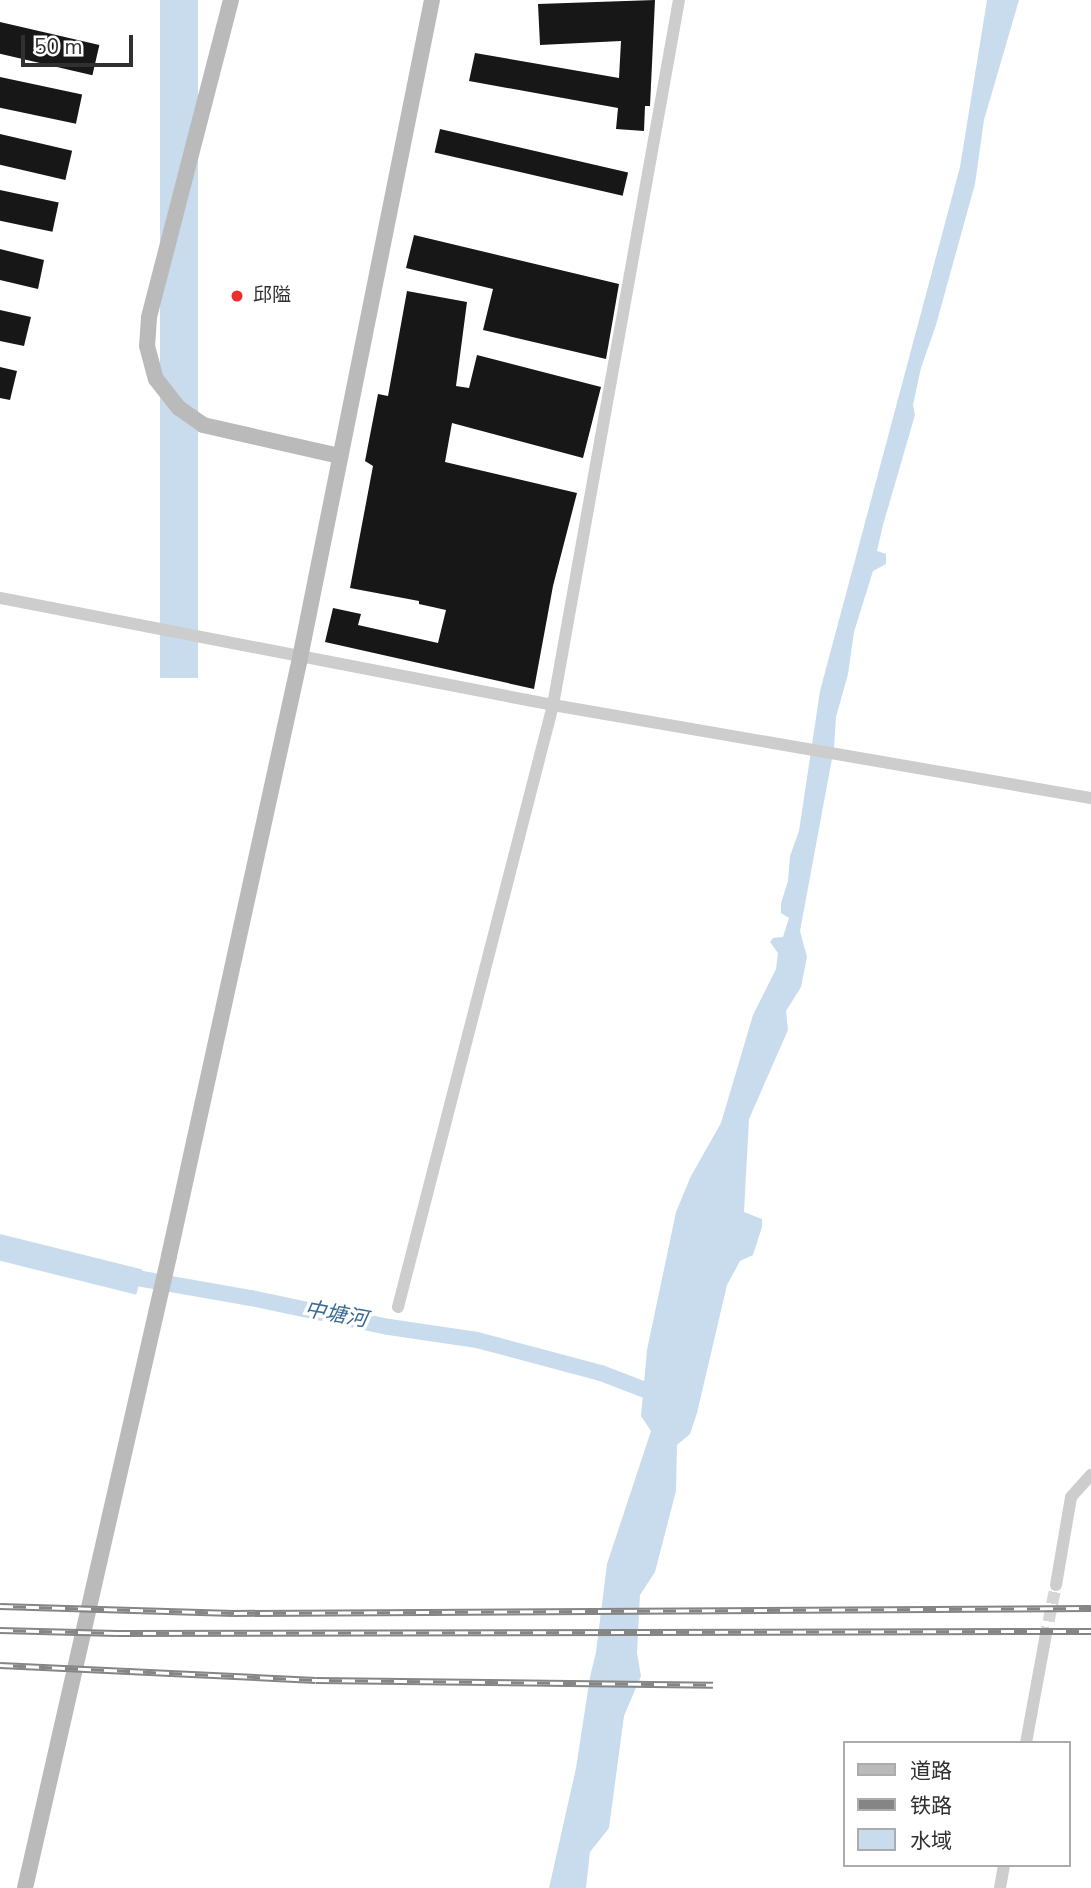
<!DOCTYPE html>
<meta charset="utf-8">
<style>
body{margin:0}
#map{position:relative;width:1091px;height:1888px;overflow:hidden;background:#fff;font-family:"Nunito Sans","Noto Sans SC",sans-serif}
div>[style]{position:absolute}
.water>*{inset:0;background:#c9dcee;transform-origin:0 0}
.canal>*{height:16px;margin:-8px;padding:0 8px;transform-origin:8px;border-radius:8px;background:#c9dcee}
.building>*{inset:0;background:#171717;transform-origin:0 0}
.street-tunnel>*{height:12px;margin-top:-6px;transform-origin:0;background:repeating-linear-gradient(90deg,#d6d6d6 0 12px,transparent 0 18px)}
.street>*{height:12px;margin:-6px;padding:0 6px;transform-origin:6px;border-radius:6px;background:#cdcdcd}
.secondary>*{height:16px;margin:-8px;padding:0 8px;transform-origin:8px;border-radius:8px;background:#bababa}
.rail>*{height:7px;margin-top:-3.5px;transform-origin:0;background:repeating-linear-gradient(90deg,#fff 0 13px,#858585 0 26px);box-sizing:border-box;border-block:2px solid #858585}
.dots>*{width:19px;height:19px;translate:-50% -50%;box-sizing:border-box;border:4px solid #fff;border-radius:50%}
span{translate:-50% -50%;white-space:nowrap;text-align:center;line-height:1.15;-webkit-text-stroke:7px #fff;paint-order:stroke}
.poi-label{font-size:19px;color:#303030}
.left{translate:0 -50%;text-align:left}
.water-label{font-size:21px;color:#3a6b96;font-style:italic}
.legend{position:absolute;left:843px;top:1741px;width:228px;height:126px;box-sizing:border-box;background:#fff;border:2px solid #acacac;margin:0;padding:9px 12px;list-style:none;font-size:21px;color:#303030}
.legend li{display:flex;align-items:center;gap:14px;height:35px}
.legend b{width:35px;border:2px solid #acacac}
.scale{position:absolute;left:21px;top:35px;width:112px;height:32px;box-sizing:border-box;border:4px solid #303030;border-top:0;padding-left:9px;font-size:21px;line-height:24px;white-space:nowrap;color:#303030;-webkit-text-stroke:5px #fff;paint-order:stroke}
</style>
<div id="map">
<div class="water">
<i style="left:160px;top:0;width:38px;height:678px"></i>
<i style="clip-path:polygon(987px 0,1019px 0,984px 120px,975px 184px,936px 325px,921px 368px,913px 405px,915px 415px,883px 525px,877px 551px,886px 554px,886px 564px,873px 571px,854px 632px,848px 674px,836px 717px,834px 748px,800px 931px,807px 957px,801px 987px,786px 1011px,788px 1030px,749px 1119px,744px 1212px,762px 1219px,762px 1227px,753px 1255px,740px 1261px,727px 1285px,697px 1413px,690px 1434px,677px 1445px,676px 1491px,655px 1572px,640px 1595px,637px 1653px,641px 1676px,624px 1716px,609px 1828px,590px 1852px,586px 1888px,549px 1888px,576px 1768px,590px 1677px,596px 1652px,607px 1564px,651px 1431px,641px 1416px,647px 1350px,676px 1212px,691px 1176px,721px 1123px,753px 1015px,776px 969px,778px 953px,770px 942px,773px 938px,783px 937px,789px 918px,781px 913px,781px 903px,788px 881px,790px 856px,799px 831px,820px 691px,960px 167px)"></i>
<i style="left:0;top:1234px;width:147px;height:26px;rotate:14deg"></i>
</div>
<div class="canal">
<i style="left:120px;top:1275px;width:133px;rotate:10deg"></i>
<i style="left:251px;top:1298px;width:141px;rotate:11.9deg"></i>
<i style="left:389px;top:1327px;width:89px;rotate:8.4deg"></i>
<i style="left:477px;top:1340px;width:128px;rotate:14.9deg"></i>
<i style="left:601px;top:1373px;width:64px;rotate:21deg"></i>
</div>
<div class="building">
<i style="clip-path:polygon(655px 0,650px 106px,645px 106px,644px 131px,616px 129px,618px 108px,469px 81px,475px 53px,619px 78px,621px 41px,540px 45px,538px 4px)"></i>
<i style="left:0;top:22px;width:102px;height:31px;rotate:13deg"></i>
<i style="left:0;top:77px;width:84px;height:30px;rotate:12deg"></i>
<i style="left:440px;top:129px;width:193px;height:24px;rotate:13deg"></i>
<i style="left:0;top:134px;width:74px;height:30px;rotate:13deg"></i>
<i style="left:0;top:190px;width:60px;height:30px;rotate:12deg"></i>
<i style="clip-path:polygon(414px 235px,619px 284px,606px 359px,483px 330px,493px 289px,406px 268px)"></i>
<i style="clip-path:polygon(0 249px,44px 260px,38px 289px,0 280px)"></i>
<i style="clip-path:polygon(407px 291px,467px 302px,456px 386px,469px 388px,477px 355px,601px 387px,583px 458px,452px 423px,445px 462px,577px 493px,553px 586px,534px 689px,325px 642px,333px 608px,361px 614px,358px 625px,438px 643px,446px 610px,419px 604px,419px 601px,350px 588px,373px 466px,365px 461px,378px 394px,388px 396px)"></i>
<i style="clip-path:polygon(0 310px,31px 317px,24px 346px,0 341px)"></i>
<i style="clip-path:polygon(0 367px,17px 371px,10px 400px,0 398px)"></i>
</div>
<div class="street-tunnel">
<i style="left:1045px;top:1639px;width:55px;rotate:-78.5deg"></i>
</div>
<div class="street">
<i style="left:0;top:598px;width:563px;rotate:10.95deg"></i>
<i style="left:553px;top:705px;width:546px;rotate:9.81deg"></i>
<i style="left:398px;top:1307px;width:622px;rotate:-75.56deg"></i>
<i style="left:553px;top:705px;width:716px;rotate:-79.87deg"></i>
<i style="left:1056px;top:1585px;width:89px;rotate:-80.3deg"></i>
<i style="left:1071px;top:1497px;width:30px;rotate:-48deg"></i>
<i style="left:1026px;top:1743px;width:106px;rotate:-79.6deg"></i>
<i style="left:1000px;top:1888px;width:23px;rotate:-80deg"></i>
</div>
<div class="secondary">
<i style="left:231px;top:0;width:328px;rotate:104.5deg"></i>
<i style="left:149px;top:318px;width:28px;rotate:94deg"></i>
<i style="left:147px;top:346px;width:34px;rotate:75deg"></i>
<i style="left:156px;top:379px;width:37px;rotate:52deg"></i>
<i style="left:179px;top:408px;width:29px;rotate:35deg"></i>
<i style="left:203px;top:425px;width:140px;rotate:12.8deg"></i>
<i style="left:25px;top:1888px;width:648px;rotate:-77.16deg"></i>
<i style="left:169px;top:1256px;width:612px;rotate:-77.64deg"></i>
<i style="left:300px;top:658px;width:671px;rotate:-78.66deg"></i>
</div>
<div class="rail">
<i style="left:0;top:1606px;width:234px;rotate:1.7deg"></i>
<i style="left:234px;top:1613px;width:857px;rotate:-0.33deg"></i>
<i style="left:0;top:1630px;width:117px;rotate:1.5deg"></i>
<i style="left:117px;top:1633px;width:974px;rotate:-0.12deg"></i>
<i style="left:0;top:1665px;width:316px;rotate:2.7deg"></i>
<i style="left:316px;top:1680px;width:397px;rotate:0.7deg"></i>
</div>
<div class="dots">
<i style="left:237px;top:296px;background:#ed2e2c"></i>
</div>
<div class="poi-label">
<span class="left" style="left:253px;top:296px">邱隘</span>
</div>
<div class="water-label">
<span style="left:336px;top:1314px;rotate:10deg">中塘河</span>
</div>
<ul class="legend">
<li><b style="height:9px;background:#bababa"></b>道路</li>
<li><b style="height:9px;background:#858585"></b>铁路</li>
<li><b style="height:19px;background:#c9dcee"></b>水域</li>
</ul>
<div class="scale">50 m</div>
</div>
